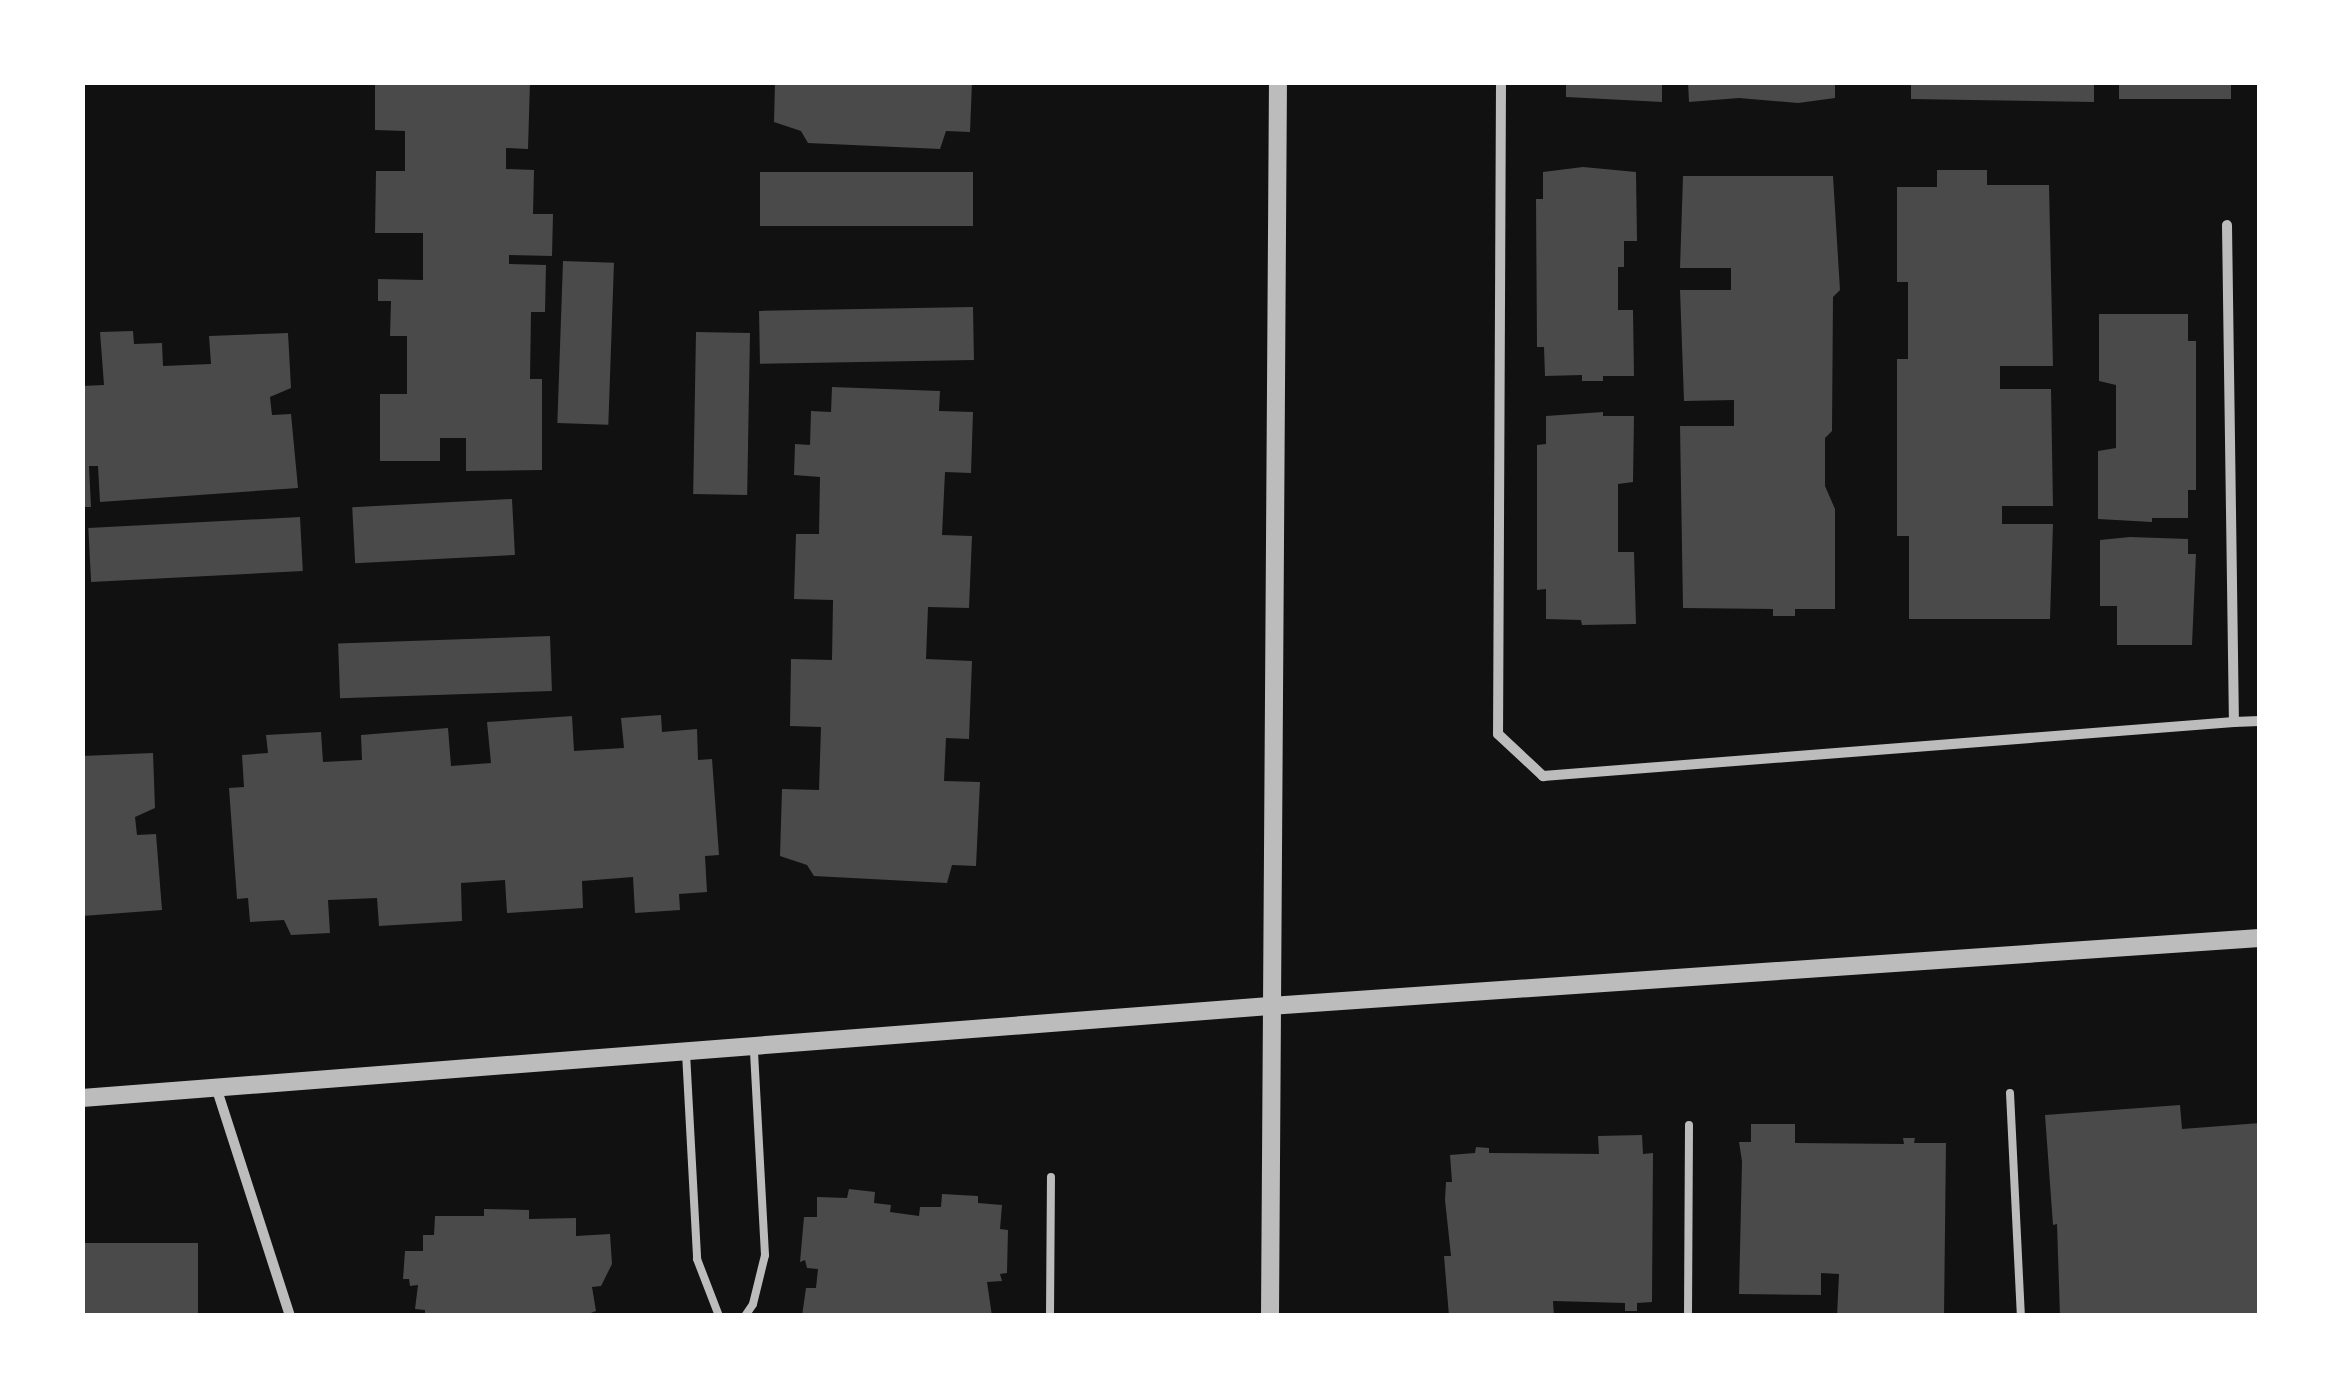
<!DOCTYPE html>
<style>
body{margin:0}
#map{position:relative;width:2342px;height:1398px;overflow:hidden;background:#111;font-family:Manrope,sans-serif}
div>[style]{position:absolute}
.building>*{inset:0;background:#4a4a4a;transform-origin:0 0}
.service>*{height:8px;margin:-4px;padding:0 4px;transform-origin:4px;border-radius:4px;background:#bcbcbc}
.minor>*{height:10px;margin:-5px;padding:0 5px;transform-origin:5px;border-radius:5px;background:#bcbcbc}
.tertiary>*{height:18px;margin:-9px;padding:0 9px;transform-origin:9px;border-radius:9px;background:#bcbcbc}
span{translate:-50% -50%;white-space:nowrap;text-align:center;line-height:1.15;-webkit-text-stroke:8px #fff;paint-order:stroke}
.frame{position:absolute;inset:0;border:85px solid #fff;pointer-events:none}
</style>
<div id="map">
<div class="building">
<i style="clip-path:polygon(375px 82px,530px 82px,528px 149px,506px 148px,506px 169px,534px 170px,533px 214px,553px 214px,552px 256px,509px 255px,509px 264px,546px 265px,545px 312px,531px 312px,530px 379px,542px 379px,542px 470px,466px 471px,466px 438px,440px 438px,440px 461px,380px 461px,380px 394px,407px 394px,407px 336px,390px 336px,391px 301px,378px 301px,378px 279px,423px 280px,423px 233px,375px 233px,376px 171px,405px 171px,405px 131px,375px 130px)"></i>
<i style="clip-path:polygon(775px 82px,972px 82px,970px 132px,946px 131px,940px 149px,808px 143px,801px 131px,774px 122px)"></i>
<i style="clip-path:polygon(1566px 82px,1662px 82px,1662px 102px,1566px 97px)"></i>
<i style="clip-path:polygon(1688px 82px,1835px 82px,1835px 98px,1798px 103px,1739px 98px,1689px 102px)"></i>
<i style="clip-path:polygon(1911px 82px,2094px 82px,2094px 102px,1911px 99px)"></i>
<i style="left:2119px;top:82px;width:112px;height:17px"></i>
<i style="clip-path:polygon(1583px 167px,1636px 172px,1637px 241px,1624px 241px,1624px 267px,1618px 267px,1618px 310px,1633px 310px,1634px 376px,1603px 376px,1603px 381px,1582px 381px,1582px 375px,1545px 376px,1544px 347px,1537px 347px,1536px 199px,1543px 199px,1543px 172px)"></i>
<i style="clip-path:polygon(1937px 170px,1987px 170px,1987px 185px,2049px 185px,2053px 366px,2000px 366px,2000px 389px,2051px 389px,2053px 506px,2002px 506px,2002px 524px,2053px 524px,2050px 619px,1909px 619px,1909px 536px,1897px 536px,1897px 359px,1908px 359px,1908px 282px,1897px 282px,1897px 187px,1937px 187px)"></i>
<i style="left:760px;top:172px;width:213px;height:54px"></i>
<i style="clip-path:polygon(1683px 176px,1833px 176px,1840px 290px,1833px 297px,1832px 431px,1825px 438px,1825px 486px,1835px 509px,1835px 609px,1795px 609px,1795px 616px,1773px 616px,1773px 609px,1683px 608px,1680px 426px,1734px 426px,1734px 400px,1684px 401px,1680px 290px,1731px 290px,1731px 268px,1680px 268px)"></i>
<i style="left:563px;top:261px;width:51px;height:162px;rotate:2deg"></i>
<i style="left:973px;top:307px;width:53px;height:214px;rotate:89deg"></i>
<i style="clip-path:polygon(2099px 314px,2188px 314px,2188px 341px,2196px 341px,2196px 490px,2188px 490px,2188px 518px,2152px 518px,2152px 522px,2098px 519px,2098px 451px,2116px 448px,2116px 385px,2099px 381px)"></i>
<i style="clip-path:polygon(133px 331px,134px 344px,162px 343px,163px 366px,211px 364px,209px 336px,288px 333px,291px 388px,270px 397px,272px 415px,291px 414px,298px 488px,100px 502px,98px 466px,89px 466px,91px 507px,82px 507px,82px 386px,104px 385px,100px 332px)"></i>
<i style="left:696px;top:332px;width:54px;height:162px;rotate:1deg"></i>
<i style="clip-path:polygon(832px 387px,940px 391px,939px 411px,973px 412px,971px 473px,945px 472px,942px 535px,972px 536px,969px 608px,928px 607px,926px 659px,972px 661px,969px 739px,946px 738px,944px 781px,980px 782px,976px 866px,952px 865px,947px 883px,814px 876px,807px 865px,780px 856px,782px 789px,819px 790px,821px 727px,790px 726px,791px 659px,832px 660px,833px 600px,794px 599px,796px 534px,819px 534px,820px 477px,794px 475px,795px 444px,810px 445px,811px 411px,831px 412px)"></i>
<i style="clip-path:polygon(1603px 412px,1603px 416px,1634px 416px,1633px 482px,1618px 484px,1618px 552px,1634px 552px,1636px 624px,1582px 625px,1581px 620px,1546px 619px,1546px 589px,1537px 590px,1537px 445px,1546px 444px,1546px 416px)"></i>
<i style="left:512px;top:499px;width:56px;height:160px;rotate:87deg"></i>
<i style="left:300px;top:517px;width:54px;height:212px;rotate:87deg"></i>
<i style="clip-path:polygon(2130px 537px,2188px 539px,2188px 554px,2196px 554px,2192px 645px,2117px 645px,2117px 606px,2100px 606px,2100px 540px)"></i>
<i style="left:550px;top:636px;width:55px;height:212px;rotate:88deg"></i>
<i style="clip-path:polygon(661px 715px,662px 732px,697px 729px,698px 760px,712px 759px,719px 855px,705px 856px,707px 892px,679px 894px,680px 910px,635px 913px,633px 877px,582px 881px,583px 908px,507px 913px,505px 880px,461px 883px,462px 921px,379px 926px,377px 898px,328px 900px,330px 933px,291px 935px,284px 920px,250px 922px,248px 898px,237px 899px,229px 788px,244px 787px,242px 755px,268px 753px,266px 735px,321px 732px,323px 762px,362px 760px,361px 735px,448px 728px,451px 766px,491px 763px,487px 722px,572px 716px,574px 751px,624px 748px,621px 718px)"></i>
<i style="clip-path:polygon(153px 753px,155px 808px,135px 817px,137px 835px,156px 834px,162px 910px,82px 916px,82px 756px)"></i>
<i style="clip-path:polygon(2180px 1105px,2182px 1129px,2260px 1123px,2260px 1315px,2060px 1316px,2057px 1224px,2053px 1225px,2045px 1115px)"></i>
<i style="clip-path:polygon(1751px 1124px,1795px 1124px,1795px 1143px,1904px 1144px,1903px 1138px,1915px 1138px,1914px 1143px,1946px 1143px,1944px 1316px,1837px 1316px,1839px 1274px,1821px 1273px,1821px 1295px,1739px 1294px,1742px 1161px,1739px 1142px,1751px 1142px)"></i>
<i style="clip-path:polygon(1642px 1135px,1643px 1154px,1653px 1153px,1652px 1302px,1637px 1303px,1637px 1311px,1625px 1311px,1625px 1303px,1553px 1301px,1554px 1316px,1449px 1316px,1444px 1256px,1451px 1256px,1445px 1200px,1446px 1182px,1452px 1182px,1450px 1155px,1475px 1153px,1476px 1147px,1489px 1148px,1489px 1153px,1599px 1154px,1598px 1136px)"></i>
<i style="clip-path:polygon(849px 1189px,875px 1192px,874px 1203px,891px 1205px,890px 1212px,919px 1216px,920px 1207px,941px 1207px,942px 1194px,978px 1196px,978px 1203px,1002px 1205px,1000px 1229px,1008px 1230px,1007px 1273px,1000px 1274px,1002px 1281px,987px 1282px,992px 1316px,802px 1316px,806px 1288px,816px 1288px,818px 1269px,807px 1268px,805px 1260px,800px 1262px,804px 1217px,817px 1217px,817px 1197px,847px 1198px)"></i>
<i style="clip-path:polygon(484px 1209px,529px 1210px,529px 1219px,576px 1218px,576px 1236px,610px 1234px,612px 1264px,601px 1286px,592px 1287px,596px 1311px,583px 1316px,425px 1316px,425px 1310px,415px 1309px,418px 1285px,410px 1286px,409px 1279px,403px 1279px,405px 1251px,423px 1251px,423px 1235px,434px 1235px,435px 1216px,484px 1216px)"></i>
<i style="left:82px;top:1243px;width:116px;height:73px"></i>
</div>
<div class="service">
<i style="left:686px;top:1053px;width:206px;rotate:86.9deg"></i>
<i style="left:697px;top:1259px;width:61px;rotate:68.9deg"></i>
<i style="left:2010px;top:1093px;width:223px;rotate:87.2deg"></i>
<i style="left:745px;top:1316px;width:14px;rotate:-56deg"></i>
<i style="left:753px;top:1304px;width:50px;rotate:-76.2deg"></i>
<i style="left:765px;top:1255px;width:206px;rotate:-93.1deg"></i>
<i style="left:1050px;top:1316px;width:139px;rotate:-89.6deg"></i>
<i style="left:1688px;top:1316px;width:191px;rotate:-89.7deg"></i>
</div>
<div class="minor">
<i style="left:1501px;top:82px;width:652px;rotate:90.26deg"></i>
<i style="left:1498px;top:734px;width:62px;rotate:43deg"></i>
<i style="left:1543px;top:776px;width:693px;rotate:-4.47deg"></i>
<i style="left:2227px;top:225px;width:497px;rotate:89.2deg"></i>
<i style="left:2234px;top:722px;width:26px;rotate:-2deg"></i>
<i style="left:217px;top:1090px;width:237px;rotate:72.1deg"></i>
</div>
<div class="tertiary">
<i style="left:82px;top:1098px;width:1191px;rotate:-4.43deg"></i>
<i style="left:1269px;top:1006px;width:993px;rotate:-3.93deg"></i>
<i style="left:1270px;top:1316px;width:1234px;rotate:-89.63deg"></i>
</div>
<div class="frame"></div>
</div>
